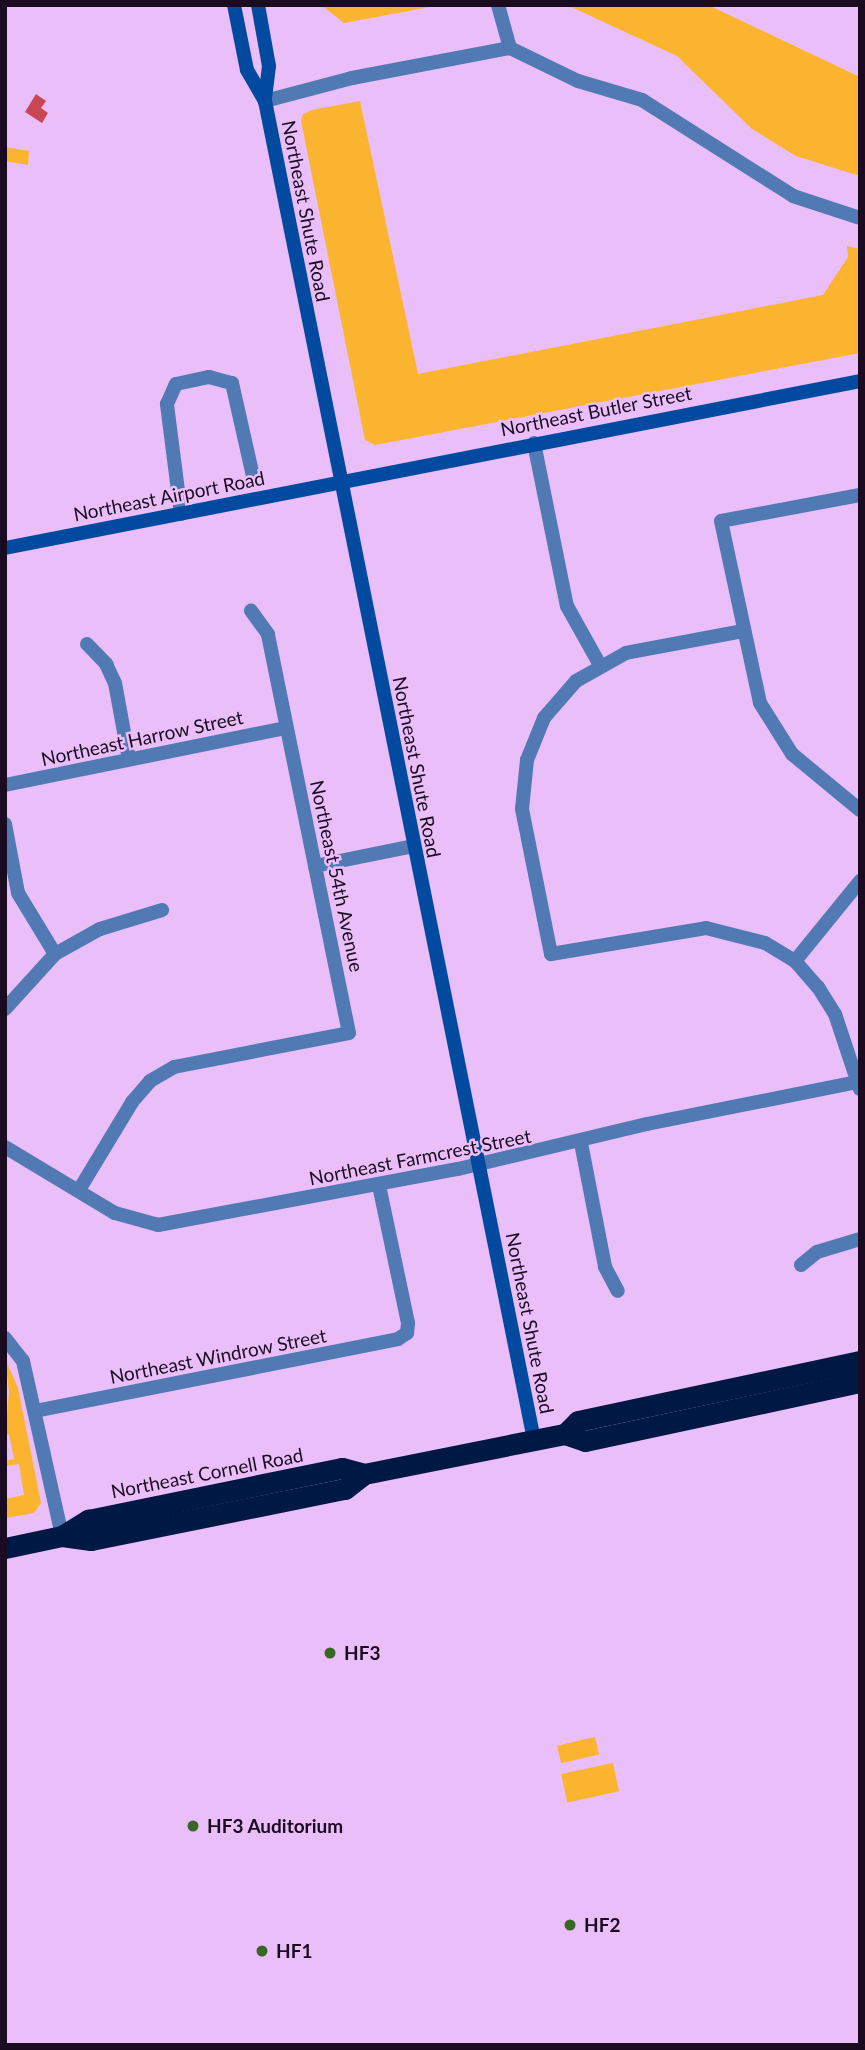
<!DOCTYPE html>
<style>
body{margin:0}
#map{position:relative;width:865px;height:2050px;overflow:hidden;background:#eabef9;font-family:Lato,sans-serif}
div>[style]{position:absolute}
.green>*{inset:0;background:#fbb42f;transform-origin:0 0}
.water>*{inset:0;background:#c94655}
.street>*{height:14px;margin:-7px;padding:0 7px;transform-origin:7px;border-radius:7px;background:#5179b3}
.secondary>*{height:14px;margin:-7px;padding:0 7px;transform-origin:7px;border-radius:7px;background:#024aa0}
.highway>*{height:21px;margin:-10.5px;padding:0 10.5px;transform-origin:10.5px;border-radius:10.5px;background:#001844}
.dots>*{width:19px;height:19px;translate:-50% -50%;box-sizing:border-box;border:4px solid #eabef9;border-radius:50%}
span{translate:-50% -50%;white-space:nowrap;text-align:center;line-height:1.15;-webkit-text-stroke:5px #eabef9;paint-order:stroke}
.street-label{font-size:19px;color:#1b0b20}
.poi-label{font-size:19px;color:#1b0b20;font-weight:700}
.left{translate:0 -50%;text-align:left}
.frame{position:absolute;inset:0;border:7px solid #1b0b20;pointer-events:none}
</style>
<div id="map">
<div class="green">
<i style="clip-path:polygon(321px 5px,440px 5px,344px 23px)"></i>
<i style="clip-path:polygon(567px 5px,708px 5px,860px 77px,860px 176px,796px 156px,752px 129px,677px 56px)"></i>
<i style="clip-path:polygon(360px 101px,418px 374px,823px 295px,848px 257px,847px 246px,860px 249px,860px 353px,375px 445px,365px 440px,301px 121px,303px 114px,312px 110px)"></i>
<i style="clip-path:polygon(5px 147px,29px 151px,28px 165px,5px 161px)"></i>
<i style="clip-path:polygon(5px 1358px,18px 1388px,41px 1503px,34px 1513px,5px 1518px,5px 1499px,24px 1495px,19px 1464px,5px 1466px,5px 1461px,14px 1459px,9px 1434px,5px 1435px,9px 1392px)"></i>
<i style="left:595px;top:1737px;width:18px;height:39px;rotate:77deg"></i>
<i style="left:613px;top:1763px;width:29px;height:53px;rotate:78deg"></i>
</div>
<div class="water">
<i style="clip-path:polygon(36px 94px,46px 101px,41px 108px,48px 113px,42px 123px,25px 112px)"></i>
</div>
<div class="street">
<i style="left:498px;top:5px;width:45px;rotate:74.4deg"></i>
<i style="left:265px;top:101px;width:90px;rotate:-14.8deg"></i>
<i style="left:352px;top:78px;width:161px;rotate:-10.8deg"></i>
<i style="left:510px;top:48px;width:76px;rotate:25.9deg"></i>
<i style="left:578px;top:81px;width:67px;rotate:16.5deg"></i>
<i style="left:642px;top:100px;width:179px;rotate:32.4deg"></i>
<i style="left:793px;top:196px;width:71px;rotate:18.2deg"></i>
<i style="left:534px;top:443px;width:166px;rotate:78.6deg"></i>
<i style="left:567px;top:606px;width:68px;rotate:60.8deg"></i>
<i style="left:860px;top:495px;width:141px;rotate:169.4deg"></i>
<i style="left:721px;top:521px;width:186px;rotate:77.9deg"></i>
<i style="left:760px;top:703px;width:60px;rotate:57.9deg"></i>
<i style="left:792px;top:754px;width:88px;rotate:39.5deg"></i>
<i style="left:181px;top:514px;width:111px;rotate:-97.3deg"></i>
<i style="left:167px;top:404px;width:22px;rotate:-66deg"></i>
<i style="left:176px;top:384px;width:34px;rotate:-12deg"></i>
<i style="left:209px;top:377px;width:24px;rotate:15deg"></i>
<i style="left:232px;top:383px;width:95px;rotate:77.3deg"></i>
<i style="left:743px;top:631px;width:119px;rotate:169.4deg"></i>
<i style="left:626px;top:653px;width:57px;rotate:150.8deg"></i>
<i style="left:576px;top:681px;width:49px;rotate:130.9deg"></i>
<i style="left:544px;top:718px;width:45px;rotate:112deg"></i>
<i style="left:527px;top:760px;width:49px;rotate:95.8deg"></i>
<i style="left:522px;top:809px;width:148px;rotate:78.7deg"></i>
<i style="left:551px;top:954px;width:157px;rotate:-9.5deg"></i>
<i style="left:706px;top:928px;width:61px;rotate:14.3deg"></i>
<i style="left:765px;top:943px;width:35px;rotate:31deg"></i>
<i style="left:795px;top:961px;width:35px;rotate:49deg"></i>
<i style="left:818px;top:987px;width:32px;rotate:58deg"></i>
<i style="left:835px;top:1014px;width:79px;rotate:71.6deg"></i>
<i style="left:87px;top:644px;width:28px;rotate:46deg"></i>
<i style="left:106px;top:664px;width:21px;rotate:65deg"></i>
<i style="left:115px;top:683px;width:77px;rotate:79.6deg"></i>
<i style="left:5px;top:785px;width:287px;rotate:-11.5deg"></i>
<i style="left:5px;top:824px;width:70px;rotate:79.3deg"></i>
<i style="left:18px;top:893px;width:71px;rotate:58.8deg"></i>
<i style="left:315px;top:866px;width:100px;rotate:-11.5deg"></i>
<i style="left:795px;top:961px;width:103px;rotate:-50.9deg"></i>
<i style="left:5px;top:1009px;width:74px;rotate:-47.7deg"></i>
<i style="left:55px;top:954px;width:51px;rotate:-29.1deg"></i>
<i style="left:100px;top:929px;width:65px;rotate:-17deg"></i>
<i style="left:581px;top:1143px;width:126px;rotate:79deg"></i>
<i style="left:605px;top:1267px;width:27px;rotate:62deg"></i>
<i style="left:5px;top:1147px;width:128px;rotate:31deg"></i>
<i style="left:115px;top:1213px;width:45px;rotate:15.6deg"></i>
<i style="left:158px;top:1225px;width:305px;rotate:-10.6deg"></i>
<i style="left:458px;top:1169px;width:194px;rotate:-13.4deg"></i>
<i style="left:647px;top:1124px;width:215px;rotate:-11.3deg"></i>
<i style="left:79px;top:1190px;width:103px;rotate:-58.9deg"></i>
<i style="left:132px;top:1102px;width:28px;rotate:-49deg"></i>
<i style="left:150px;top:1081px;width:28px;rotate:-30deg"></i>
<i style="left:174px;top:1067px;width:178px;rotate:-11deg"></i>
<i style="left:349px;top:1033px;width:407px;rotate:-101.5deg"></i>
<i style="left:268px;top:634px;width:29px;rotate:-126deg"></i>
<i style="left:801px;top:1265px;width:21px;rotate:-39deg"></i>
<i style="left:817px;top:1252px;width:45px;rotate:-16.8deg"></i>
<i style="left:5px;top:1338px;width:29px;rotate:52deg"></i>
<i style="left:23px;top:1361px;width:179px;rotate:77.4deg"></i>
<i style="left:35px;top:1411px;width:370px;rotate:-11.2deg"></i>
<i style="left:398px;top:1339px;width:11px;rotate:-34deg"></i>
<i style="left:407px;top:1333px;width:10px;rotate:-84deg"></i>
<i style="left:408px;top:1323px;width:141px;rotate:-101.9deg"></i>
</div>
<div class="secondary">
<i style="left:234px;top:5px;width:66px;rotate:78.7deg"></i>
<i style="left:247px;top:70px;width:36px;rotate:60deg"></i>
<i style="left:258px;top:5px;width:62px;rotate:79.8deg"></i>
<i style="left:269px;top:66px;width:35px;rotate:97deg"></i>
<i style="left:265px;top:101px;width:1366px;rotate:78.64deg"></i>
<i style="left:5px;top:548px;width:871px;rotate:-11.05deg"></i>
</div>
<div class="highway">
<i style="left:565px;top:1434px;width:18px;rotate:-45deg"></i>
<i style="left:578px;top:1421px;width:288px;rotate:-12deg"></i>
<i style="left:62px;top:1536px;width:31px;rotate:-32deg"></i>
<i style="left:88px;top:1520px;width:259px;rotate:-11.6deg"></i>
<i style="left:342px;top:1468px;width:23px;rotate:15deg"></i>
<i style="left:5px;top:1548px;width:58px;rotate:-11.9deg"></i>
<i style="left:62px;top:1536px;width:29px;rotate:8deg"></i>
<i style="left:91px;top:1540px;width:259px;rotate:-11.4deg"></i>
<i style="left:345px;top:1489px;width:24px;rotate:-38deg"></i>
<i style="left:364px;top:1474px;width:205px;rotate:-11.3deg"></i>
<i style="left:565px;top:1434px;width:21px;rotate:19deg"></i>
<i style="left:585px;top:1441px;width:281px;rotate:-12.1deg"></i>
</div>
<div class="dots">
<i style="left:330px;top:1653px;background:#386625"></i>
<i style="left:193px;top:1826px;background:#386625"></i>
<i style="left:570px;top:1925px;background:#386625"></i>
<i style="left:262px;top:1951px;background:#386625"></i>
</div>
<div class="street-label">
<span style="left:306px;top:211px;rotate:79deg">Northeast Shute Road</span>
<span style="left:596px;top:411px;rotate:-11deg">Northeast Butler Street</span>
<span style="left:169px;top:496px;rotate:-11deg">Northeast Airport Road</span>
<span style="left:142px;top:738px;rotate:-12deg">Northeast Harrow Street</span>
<span style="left:417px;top:767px;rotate:79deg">Northeast Shute Road</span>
<span style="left:337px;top:876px;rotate:78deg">Northeast 54th Avenue</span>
<span style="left:420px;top:1157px;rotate:-11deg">Northeast Farmcrest Street</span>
<span style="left:530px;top:1323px;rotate:79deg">Northeast Shute Road</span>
<span style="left:218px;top:1356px;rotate:-11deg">Northeast Windrow Street</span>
<span style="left:207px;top:1473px;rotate:-11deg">Northeast Cornell Road</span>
</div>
<div class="poi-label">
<span class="left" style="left:344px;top:1653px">HF3</span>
<span class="left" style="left:207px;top:1826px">HF3 Auditorium</span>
<span class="left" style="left:584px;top:1925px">HF2</span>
<span class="left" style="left:276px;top:1951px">HF1</span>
</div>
<div class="frame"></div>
</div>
